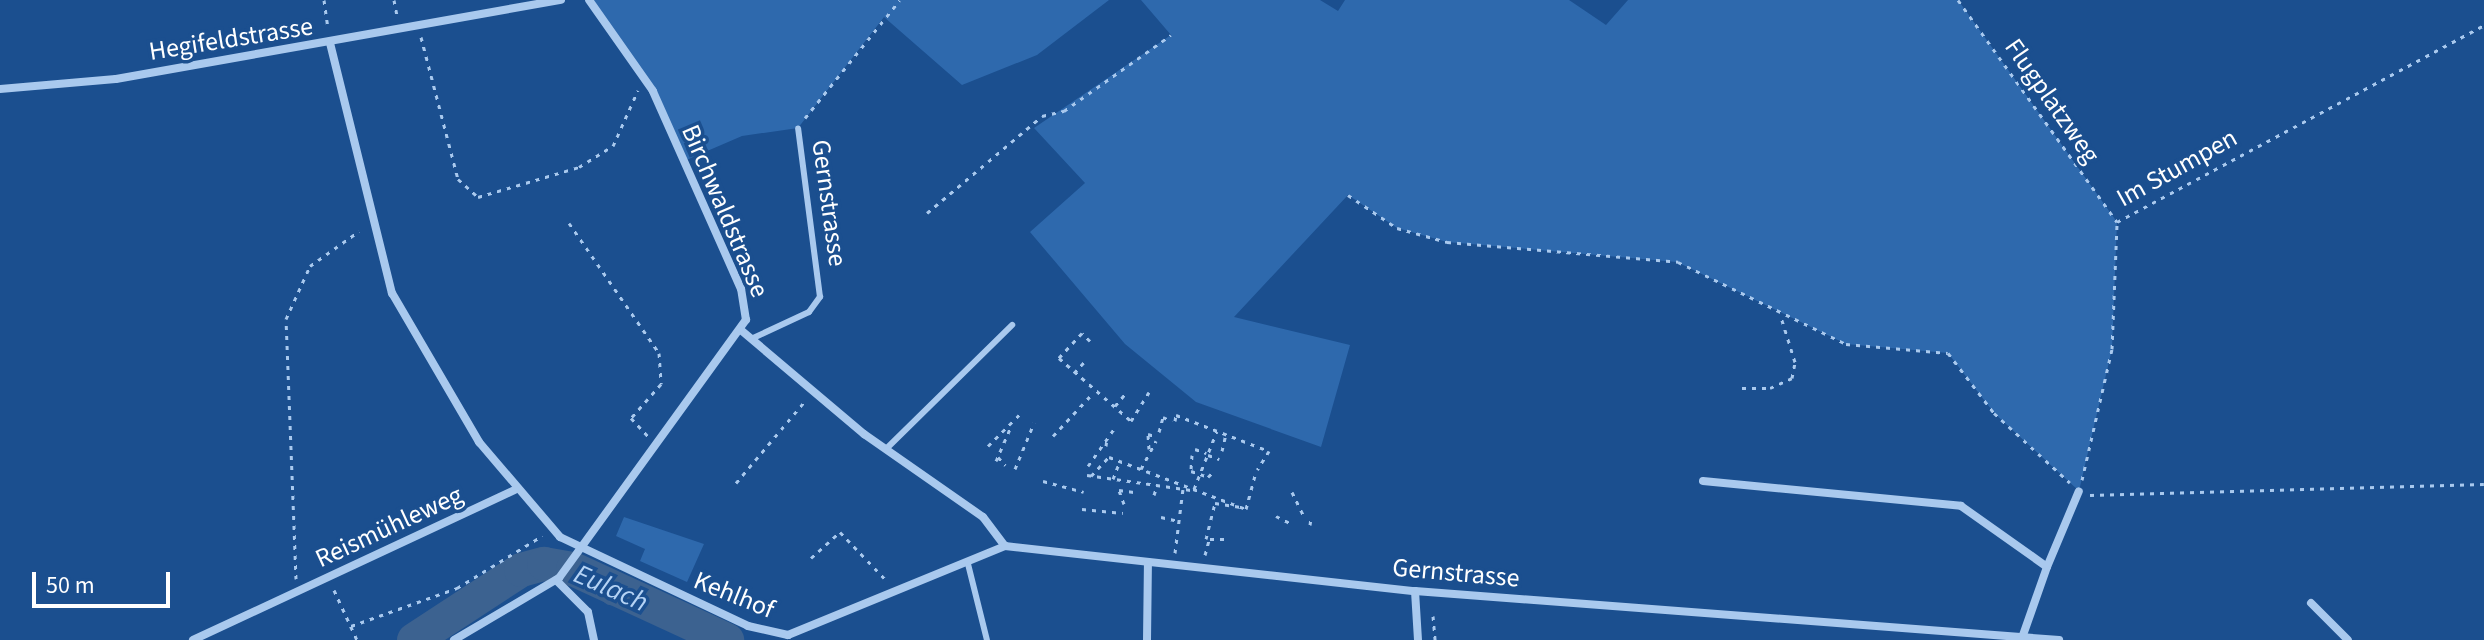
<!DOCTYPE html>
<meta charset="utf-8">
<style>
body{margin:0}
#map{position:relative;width:2484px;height:640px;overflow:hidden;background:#1b4f8f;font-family:"Source Sans 3",sans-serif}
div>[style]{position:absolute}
.green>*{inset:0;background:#2e69ad}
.canal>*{height:20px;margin:-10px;padding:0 10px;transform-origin:10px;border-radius:10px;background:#3c6290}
.river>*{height:34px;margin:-17px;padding:0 17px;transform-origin:17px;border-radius:17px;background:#3c6290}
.path>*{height:3px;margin-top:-1.5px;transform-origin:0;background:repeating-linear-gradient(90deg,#a9c9ee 0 4px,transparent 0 10px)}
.service>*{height:6px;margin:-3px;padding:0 3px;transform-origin:3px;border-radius:3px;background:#a9c9ee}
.minor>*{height:8px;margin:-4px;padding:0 4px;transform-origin:4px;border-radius:4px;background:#a9c9ee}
span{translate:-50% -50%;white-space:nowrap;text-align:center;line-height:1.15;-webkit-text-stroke:7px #1b4f8f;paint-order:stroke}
.street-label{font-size:26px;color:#fff}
.water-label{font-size:28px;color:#b5d3f5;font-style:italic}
.scale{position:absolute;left:32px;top:572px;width:138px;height:36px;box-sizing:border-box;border:4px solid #fff;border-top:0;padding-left:10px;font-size:24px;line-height:28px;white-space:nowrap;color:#fff;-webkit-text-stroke:6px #1b4f8f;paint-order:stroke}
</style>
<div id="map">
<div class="green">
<i style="clip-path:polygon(589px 0,1109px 0,1037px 55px,962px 85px,884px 17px,798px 128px,742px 136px,684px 161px,653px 91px)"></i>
<i style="clip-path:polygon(1141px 0,1320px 0,1338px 11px,1345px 0,1569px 0,1606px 25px,1628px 0,1958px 0,2117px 222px,2112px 349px,2079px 491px,1994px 413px,1948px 353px,1846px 344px,1677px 262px,1447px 242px,1397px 228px,1348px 195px,1234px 317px,1350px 345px,1321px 447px,1196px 402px,1125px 344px,1030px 232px,1085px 183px,1034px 128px,1171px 35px)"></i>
<i style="clip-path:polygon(624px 517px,704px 544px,687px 582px,640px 561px,645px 549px,616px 536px)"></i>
<i style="clip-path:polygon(547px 557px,570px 557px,742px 640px,700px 640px,561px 574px,524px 580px,432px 640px,399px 640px)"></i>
</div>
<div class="canal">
<i style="left:607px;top:585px;width:11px;rotate:68deg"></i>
</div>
<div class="river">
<i style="left:414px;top:640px;width:128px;rotate:-33.2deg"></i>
<i style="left:521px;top:570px;width:24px;rotate:-15deg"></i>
<i style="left:544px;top:564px;width:29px;rotate:10deg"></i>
<i style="left:573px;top:569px;width:170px;rotate:24.8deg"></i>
</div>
<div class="path">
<i style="left:324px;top:0;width:28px;rotate:82deg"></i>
<i style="left:394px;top:0;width:16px;rotate:79deg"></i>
<i style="left:1958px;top:0;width:273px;rotate:54.4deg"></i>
<i style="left:421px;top:37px;width:147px;rotate:75.4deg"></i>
<i style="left:458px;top:179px;width:27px;rotate:42deg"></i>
<i style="left:478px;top:197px;width:105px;rotate:-16.5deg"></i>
<i style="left:579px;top:167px;width:40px;rotate:-32deg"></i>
<i style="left:613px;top:146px;width:61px;rotate:-65.9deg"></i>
<i style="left:805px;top:118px;width:151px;rotate:-51.2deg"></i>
<i style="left:1348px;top:195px;width:59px;rotate:34deg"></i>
<i style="left:1397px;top:228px;width:52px;rotate:15.6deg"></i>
<i style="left:1447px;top:242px;width:232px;rotate:4.9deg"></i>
<i style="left:1678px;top:262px;width:187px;rotate:26deg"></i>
<i style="left:1846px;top:344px;width:102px;rotate:5deg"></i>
<i style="left:1948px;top:353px;width:76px;rotate:52.5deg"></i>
<i style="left:1994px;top:413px;width:103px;rotate:42.6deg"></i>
<i style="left:927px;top:213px;width:150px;rotate:-40.1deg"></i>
<i style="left:1042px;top:116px;width:23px;rotate:-13deg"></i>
<i style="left:1064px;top:111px;width:131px;rotate:-35.4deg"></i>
<i style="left:2117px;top:222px;width:417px;rotate:-28.2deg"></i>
<i style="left:569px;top:223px;width:158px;rotate:55.3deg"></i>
<i style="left:659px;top:353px;width:31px;rotate:86deg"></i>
<i style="left:661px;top:384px;width:45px;rotate:131.4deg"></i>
<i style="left:631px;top:418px;width:25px;rotate:47deg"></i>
<i style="left:1090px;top:341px;width:11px;rotate:-135deg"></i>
<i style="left:1082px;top:333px;width:34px;rotate:133deg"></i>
<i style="left:1059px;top:358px;width:96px;rotate:41.2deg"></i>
<i style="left:1131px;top:421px;width:34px;rotate:-58deg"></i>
<i style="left:1074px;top:373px;width:16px;rotate:-47deg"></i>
<i style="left:1742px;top:388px;width:28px"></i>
<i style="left:1770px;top:388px;width:24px;rotate:-24deg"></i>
<i style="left:1792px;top:378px;width:16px;rotate:-79deg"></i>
<i style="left:1795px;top:362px;width:47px;rotate:-107.3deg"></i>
<i style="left:1115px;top:406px;width:16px;rotate:-50deg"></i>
<i style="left:1175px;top:421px;width:6px;rotate:-81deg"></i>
<i style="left:1176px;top:415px;width:100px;rotate:21.2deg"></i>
<i style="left:1269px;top:451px;width:22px;rotate:122deg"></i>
<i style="left:1159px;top:432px;width:16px;rotate:-75deg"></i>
<i style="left:1163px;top:417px;width:10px;rotate:24deg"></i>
<i style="left:1053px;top:436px;width:60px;rotate:-47deg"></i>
<i style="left:988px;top:446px;width:45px;rotate:-45deg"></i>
<i style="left:1106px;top:446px;width:8px;rotate:-83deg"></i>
<i style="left:1149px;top:449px;width:15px;rotate:-94deg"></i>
<i style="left:1148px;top:434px;width:9px;rotate:18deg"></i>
<i style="left:1195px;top:449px;width:12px;rotate:20deg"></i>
<i style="left:1222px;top:451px;width:17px;rotate:-77deg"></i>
<i style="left:1192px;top:455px;width:16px;rotate:94deg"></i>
<i style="left:1191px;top:471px;width:18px;rotate:19deg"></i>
<i style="left:1208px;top:477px;width:8px;rotate:-45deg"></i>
<i style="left:1208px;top:455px;width:12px;rotate:20deg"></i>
<i style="left:998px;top:457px;width:11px;rotate:49deg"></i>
<i style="left:996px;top:461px;width:40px;rotate:-66.6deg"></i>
<i style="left:1088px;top:466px;width:45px;rotate:-54.9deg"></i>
<i style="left:1015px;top:469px;width:50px;rotate:-67.6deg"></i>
<i style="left:1141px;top:469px;width:32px;rotate:-62deg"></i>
<i style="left:1087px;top:475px;width:105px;rotate:8.2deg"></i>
<i style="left:1091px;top:476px;width:26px;rotate:-47deg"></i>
<i style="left:1109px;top:457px;width:147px;rotate:20.8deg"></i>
<i style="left:1246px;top:509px;width:35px;rotate:-75deg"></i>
<i style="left:1113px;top:479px;width:19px;rotate:-69deg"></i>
<i style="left:2082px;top:480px;width:134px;rotate:-77.1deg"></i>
<i style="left:2112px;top:349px;width:125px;rotate:-87.7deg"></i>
<i style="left:1043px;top:481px;width:42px;rotate:15deg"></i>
<i style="left:736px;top:483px;width:109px;rotate:-49.9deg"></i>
<i style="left:1194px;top:489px;width:62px;rotate:-68.4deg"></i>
<i style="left:1292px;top:492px;width:28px;rotate:64deg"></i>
<i style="left:1154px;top:495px;width:10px;rotate:-73deg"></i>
<i style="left:2090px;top:495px;width:394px;rotate:-1.6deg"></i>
<i style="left:1124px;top:504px;width:15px;rotate:-110deg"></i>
<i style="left:1119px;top:490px;width:15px;rotate:8deg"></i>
<i style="left:1082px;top:509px;width:41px;rotate:5.6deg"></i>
<i style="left:1276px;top:516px;width:18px;rotate:27deg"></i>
<i style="left:1161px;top:517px;width:18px;rotate:13deg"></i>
<i style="left:1310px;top:525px;width:7px;rotate:-82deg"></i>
<i style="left:1224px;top:539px;width:18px;rotate:180deg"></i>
<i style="left:1206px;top:539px;width:37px;rotate:-76deg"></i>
<i style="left:1215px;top:503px;width:26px;rotate:9deg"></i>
<i style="left:1175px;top:553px;width:64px;rotate:-82.9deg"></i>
<i style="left:1205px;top:555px;width:16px;rotate:-75deg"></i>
<i style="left:811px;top:558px;width:39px;rotate:-42deg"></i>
<i style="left:840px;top:532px;width:65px;rotate:46.2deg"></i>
<i style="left:296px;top:579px;width:260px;rotate:-92.2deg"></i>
<i style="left:286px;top:319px;width:58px;rotate:-65.6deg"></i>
<i style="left:310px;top:266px;width:60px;rotate:-35.5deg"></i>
<i style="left:334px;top:590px;width:55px;rotate:65.3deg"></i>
<i style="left:1433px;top:616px;width:24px;rotate:85deg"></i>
<i style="left:351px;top:626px;width:113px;rotate:-19.7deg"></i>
<i style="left:457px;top:588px;width:100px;rotate:-31.5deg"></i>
</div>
<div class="service">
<i style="left:751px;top:339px;width:64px;rotate:-25deg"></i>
<i style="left:809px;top:312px;width:19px;rotate:-54deg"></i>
<i style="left:820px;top:297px;width:170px;rotate:-97.4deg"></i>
<i style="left:886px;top:449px;width:177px;rotate:-44.5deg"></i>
<i style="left:968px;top:564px;width:78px;rotate:76deg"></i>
</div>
<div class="minor">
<i style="left:330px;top:43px;width:258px;rotate:76.1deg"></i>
<i style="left:392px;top:293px;width:173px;rotate:59.7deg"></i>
<i style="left:479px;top:442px;width:125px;rotate:49.5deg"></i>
<i style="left:560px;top:537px;width:208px;rotate:25.3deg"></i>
<i style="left:748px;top:626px;width:41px;rotate:12.7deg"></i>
<i style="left:788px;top:635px;width:235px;rotate:-22.3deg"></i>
<i style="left:0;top:89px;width:116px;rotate:-4.9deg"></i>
<i style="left:116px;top:79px;width:452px;rotate:-10.1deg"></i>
<i style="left:742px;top:331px;width:160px;rotate:40.2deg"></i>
<i style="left:864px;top:434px;width:145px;rotate:34.9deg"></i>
<i style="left:983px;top:517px;width:36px;rotate:53deg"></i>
<i style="left:1703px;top:481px;width:259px;rotate:5.5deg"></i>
<i style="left:1961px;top:506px;width:105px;rotate:35.3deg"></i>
<i style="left:2047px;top:567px;width:72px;rotate:109.4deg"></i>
<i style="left:1005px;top:546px;width:412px;rotate:6.3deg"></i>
<i style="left:1415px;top:591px;width:646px;rotate:4.35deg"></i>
<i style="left:2047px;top:567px;width:82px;rotate:-67.2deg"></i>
<i style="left:556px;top:580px;width:45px;rotate:45deg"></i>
<i style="left:588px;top:612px;width:29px;rotate:78deg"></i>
<i style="left:1415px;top:591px;width:49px;rotate:86.5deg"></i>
<i style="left:2311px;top:603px;width:52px;rotate:45deg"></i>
<i style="left:193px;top:640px;width:355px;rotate:-25deg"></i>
<i style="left:454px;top:640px;width:122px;rotate:-30.6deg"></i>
<i style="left:559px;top:578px;width:319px;rotate:-54.1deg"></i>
<i style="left:746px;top:320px;width:31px;rotate:-99deg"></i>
<i style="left:741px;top:289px;width:217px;rotate:-114deg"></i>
<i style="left:653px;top:91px;width:111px;rotate:-125.1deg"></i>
<i style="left:1147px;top:640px;width:78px;rotate:-89.3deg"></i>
</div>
<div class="street-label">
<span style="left:231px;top:39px;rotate:-9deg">Hegifeldstrasse</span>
<span style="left:2052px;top:101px;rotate:55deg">Flugplatzweg</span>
<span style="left:2177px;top:168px;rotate:-29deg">Im Stumpen</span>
<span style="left:829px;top:203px;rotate:82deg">Gernstrasse</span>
<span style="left:725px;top:211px;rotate:67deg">Birchwaldstrasse</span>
<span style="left:389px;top:527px;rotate:-25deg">Reismühleweg</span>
<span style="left:1456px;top:573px;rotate:5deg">Gernstrasse</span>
<span style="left:734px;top:595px;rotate:22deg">Kehlhof</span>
</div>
<div class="water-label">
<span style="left:611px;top:588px;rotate:24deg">Eulach</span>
</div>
<div class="scale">50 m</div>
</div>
